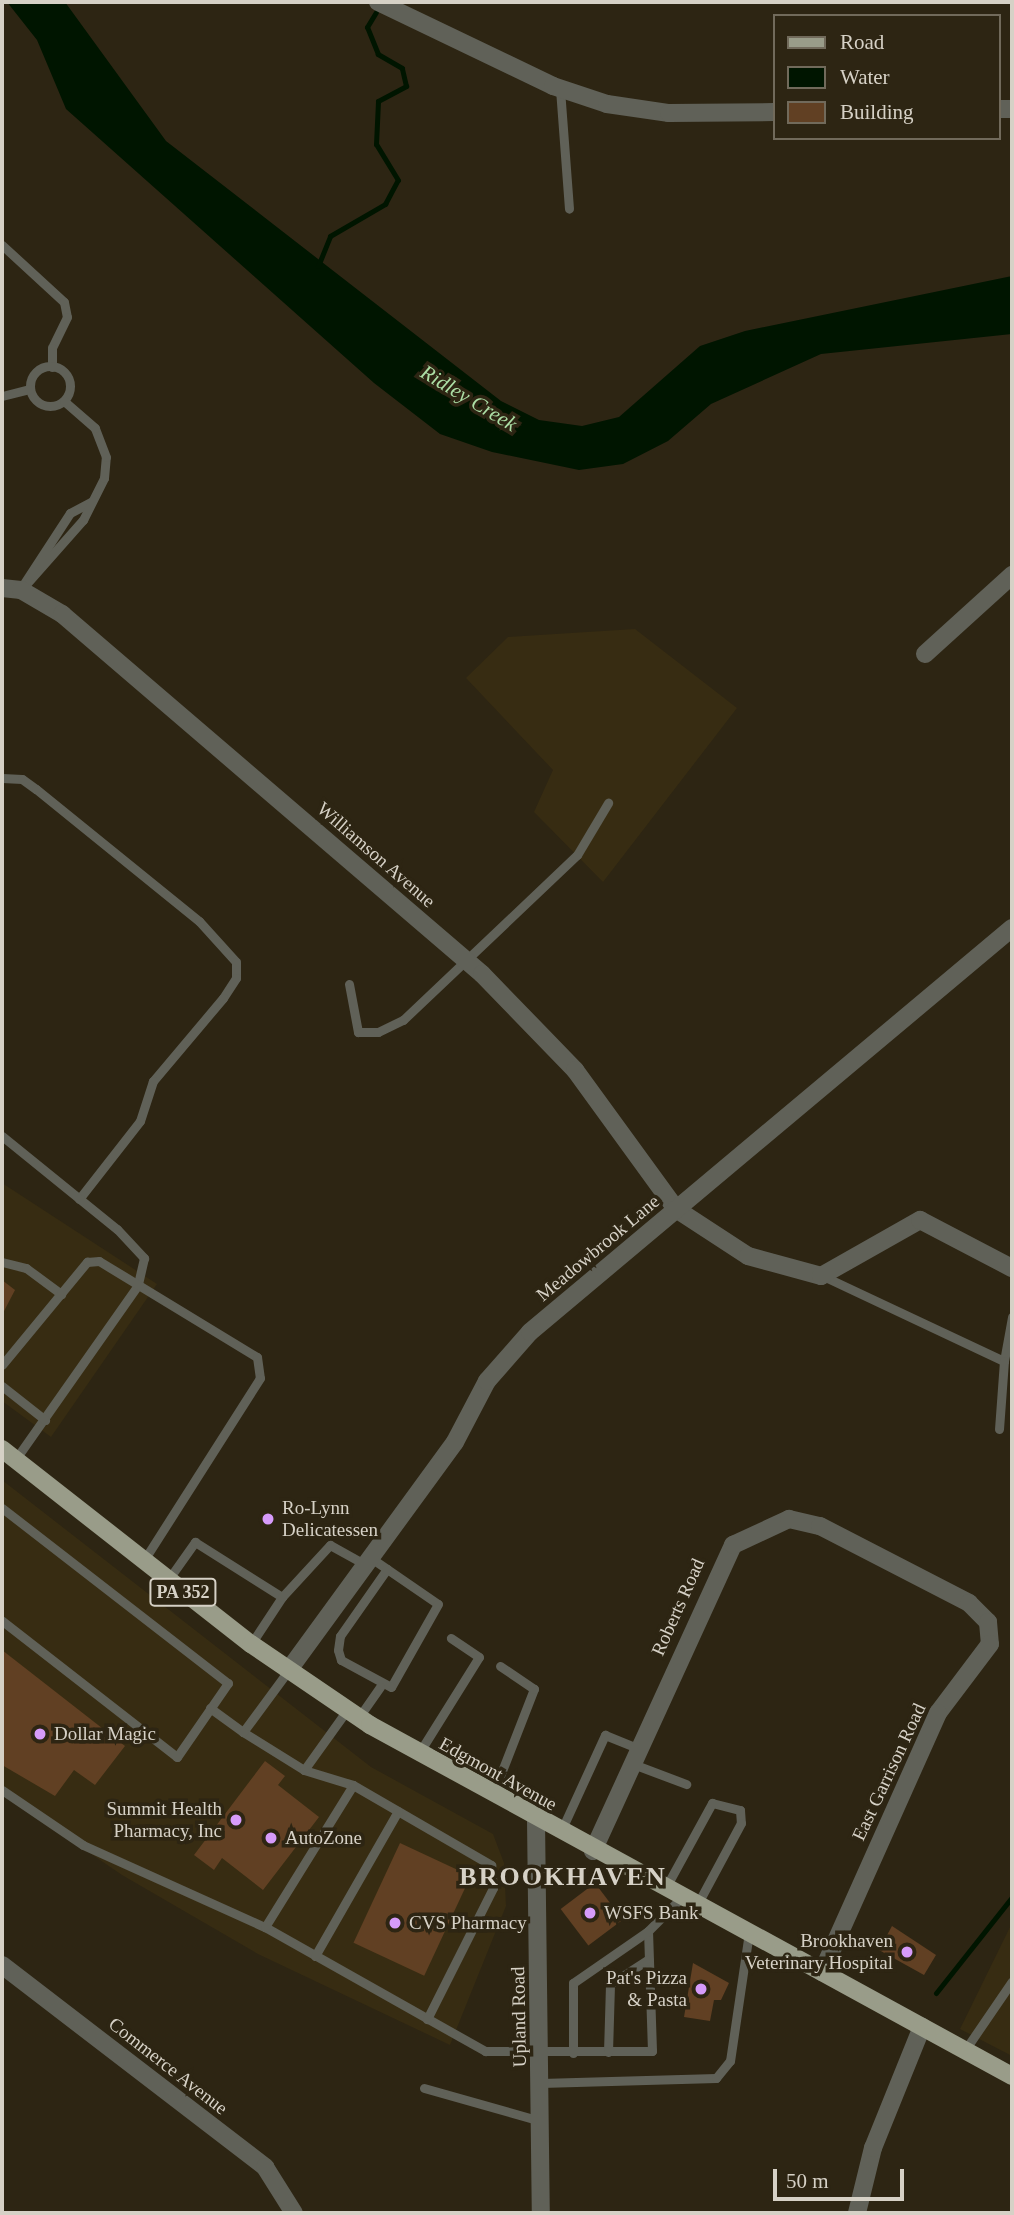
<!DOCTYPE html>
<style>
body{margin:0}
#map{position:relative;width:1014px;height:2215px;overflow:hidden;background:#2d2513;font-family:Georgia,serif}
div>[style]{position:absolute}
.built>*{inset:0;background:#372c12}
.water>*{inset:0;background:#001500}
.stream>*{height:5px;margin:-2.5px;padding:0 2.5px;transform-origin:2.5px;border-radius:2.5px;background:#001500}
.building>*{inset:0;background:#614023;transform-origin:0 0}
.service>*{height:9px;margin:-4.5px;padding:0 4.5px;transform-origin:4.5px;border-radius:4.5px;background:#606158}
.service>.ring{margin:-4.5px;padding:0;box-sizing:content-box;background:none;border:9px solid #606158;border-radius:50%}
.minor>*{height:18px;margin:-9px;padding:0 9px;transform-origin:9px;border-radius:9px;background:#606158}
.tertiary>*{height:18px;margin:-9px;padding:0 9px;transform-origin:9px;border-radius:9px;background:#606158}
.primary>*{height:18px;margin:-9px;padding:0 9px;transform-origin:9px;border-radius:9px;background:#999c89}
.dots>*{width:19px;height:19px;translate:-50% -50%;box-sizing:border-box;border:4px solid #2d2513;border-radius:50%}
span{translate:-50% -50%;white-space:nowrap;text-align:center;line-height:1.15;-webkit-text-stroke:7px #2d2513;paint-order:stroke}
.shield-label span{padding:2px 5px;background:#2d2513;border:2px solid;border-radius:5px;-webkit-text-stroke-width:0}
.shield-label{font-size:18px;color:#d6d1c6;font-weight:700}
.street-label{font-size:19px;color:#d6d1c6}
.poi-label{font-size:19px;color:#d6d1c6}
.left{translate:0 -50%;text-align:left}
.right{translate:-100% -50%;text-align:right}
.water-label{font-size:21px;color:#acdea5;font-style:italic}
.district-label{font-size:26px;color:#d6d1c6;font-weight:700;letter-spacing:2px}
.frame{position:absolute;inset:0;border:4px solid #d6d1c6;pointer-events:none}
.legend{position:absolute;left:773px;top:14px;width:228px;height:126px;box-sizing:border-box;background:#2d2513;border:2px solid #716a5b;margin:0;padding:9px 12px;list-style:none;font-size:21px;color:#d6d1c6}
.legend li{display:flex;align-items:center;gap:14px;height:35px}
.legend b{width:35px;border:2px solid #716a5b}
.scale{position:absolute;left:773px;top:2169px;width:131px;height:32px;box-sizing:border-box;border:4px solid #d6d1c6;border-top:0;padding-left:9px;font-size:21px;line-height:24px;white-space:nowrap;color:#d6d1c6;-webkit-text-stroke:5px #2d2513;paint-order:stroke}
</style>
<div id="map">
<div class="built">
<i style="clip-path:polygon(635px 629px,737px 708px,603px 882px,534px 812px,553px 770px,466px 678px,508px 637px)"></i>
<i style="clip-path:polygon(2px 1183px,157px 1284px,51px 1437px,2px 1401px)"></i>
<i style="clip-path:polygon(2px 1480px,371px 1767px,493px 1834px,504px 1863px,506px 1906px,450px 2045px,258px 1954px,122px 1875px,2px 1793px)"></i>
<i style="clip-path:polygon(1012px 1923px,1012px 2056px,960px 2029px)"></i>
</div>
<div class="water">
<i style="clip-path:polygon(7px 2px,65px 2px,166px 141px,501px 401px,539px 420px,582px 426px,619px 417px,700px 346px,745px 331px,1012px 276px,1012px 334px,821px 354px,711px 404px,668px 441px,623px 464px,579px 470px,492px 452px,440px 434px,374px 383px,66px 109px,37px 40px)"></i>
</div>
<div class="stream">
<i style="left:318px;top:266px;width:32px;rotate:-68deg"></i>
<i style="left:330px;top:236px;width:64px;rotate:-30.2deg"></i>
<i style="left:385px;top:204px;width:27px;rotate:-62deg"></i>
<i style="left:398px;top:180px;width:42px;rotate:-121.4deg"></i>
<i style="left:376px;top:144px;width:43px;rotate:-87.3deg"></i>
<i style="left:378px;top:101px;width:32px;rotate:-28deg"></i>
<i style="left:406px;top:86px;width:18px;rotate:-103deg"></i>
<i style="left:402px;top:68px;width:28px;rotate:-150deg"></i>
<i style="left:378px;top:54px;width:29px;rotate:-112deg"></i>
<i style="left:367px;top:27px;width:17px;rotate:-59deg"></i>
<i style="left:936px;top:1993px;width:122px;rotate:-51.6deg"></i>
</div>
<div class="building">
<i style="clip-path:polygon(2px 1280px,15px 1290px,2px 1315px)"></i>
<i style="clip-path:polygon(2px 1650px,125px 1746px,95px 1785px,74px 1770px,55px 1796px,2px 1765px)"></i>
<i style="clip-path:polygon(265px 1761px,285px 1776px,278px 1785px,319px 1817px,263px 1890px,222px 1858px,214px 1870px,194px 1855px)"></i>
<i style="left:400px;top:1843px;width:78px;height:110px;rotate:25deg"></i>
<i style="left:595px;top:1883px;width:46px;height:43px;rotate:53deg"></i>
<i style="clip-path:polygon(892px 1926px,936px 1955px,924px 1975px,879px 1950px)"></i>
<i style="clip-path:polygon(693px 1963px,729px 1983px,721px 2000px,714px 2000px,710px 2021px,684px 2017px)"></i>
</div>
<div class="service">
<i style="left:560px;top:89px;width:120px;rotate:85.7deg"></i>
<i style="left:2px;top:245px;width:84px;rotate:42.6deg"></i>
<i style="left:64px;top:302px;width:15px;rotate:79deg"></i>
<i style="left:67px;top:317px;width:34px;rotate:116deg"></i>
<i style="left:52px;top:348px;width:19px;rotate:90deg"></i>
<i class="ring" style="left:30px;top:366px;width:31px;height:31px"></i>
<i style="left:2px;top:396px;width:29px;rotate:-14deg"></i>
<i style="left:23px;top:585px;width:86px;rotate:-56.9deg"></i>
<i style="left:70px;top:513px;width:24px;rotate:-28deg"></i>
<i style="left:21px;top:590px;width:94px;rotate:-48.5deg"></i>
<i style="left:83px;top:520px;width:47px;rotate:-63.4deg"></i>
<i style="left:104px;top:478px;width:21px;rotate:-85deg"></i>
<i style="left:106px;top:457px;width:31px;rotate:-111deg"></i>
<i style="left:95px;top:428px;width:41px;rotate:-138.9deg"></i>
<i style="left:2px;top:778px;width:20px;rotate:3deg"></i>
<i style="left:22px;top:779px;width:17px;rotate:36deg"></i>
<i style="left:36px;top:789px;width:210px;rotate:39deg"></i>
<i style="left:199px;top:921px;width:55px;rotate:47.9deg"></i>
<i style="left:236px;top:962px;width:16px;rotate:90deg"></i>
<i style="left:236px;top:978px;width:24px;rotate:123deg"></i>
<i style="left:223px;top:998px;width:109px;rotate:130.1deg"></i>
<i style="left:153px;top:1081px;width:42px;rotate:108deg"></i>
<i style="left:140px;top:1121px;width:99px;rotate:128deg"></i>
<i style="left:349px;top:984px;width:49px;rotate:79.4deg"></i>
<i style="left:358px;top:1032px;width:20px"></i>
<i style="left:378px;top:1032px;width:28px;rotate:-26deg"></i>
<i style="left:403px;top:1020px;width:240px;rotate:-43.5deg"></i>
<i style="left:577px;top:855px;width:61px;rotate:-59.2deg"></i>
<i style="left:2px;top:1136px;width:148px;rotate:39deg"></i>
<i style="left:117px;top:1229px;width:40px;rotate:47deg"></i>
<i style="left:144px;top:1258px;width:28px;rotate:103deg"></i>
<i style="left:138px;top:1285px;width:214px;rotate:125.1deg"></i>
<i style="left:2px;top:1262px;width:25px;rotate:14deg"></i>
<i style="left:26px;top:1268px;width:44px;rotate:36.6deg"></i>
<i style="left:823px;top:1276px;width:200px;rotate:25.2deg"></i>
<i style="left:1004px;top:1361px;width:45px;rotate:-79.7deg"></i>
<i style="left:2px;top:1365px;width:134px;rotate:-50.5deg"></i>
<i style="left:87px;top:1262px;width:12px;rotate:-5deg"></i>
<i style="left:99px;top:1261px;width:185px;rotate:31.3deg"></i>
<i style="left:257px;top:1357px;width:21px;rotate:82deg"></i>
<i style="left:260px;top:1378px;width:216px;rotate:122.5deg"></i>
<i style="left:2px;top:1386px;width:55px;rotate:38.3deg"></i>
<i style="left:999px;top:1429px;width:68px;rotate:-85.8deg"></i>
<i style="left:2px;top:1508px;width:286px;rotate:37.8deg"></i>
<i style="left:228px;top:1683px;width:90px;rotate:124.6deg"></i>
<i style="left:177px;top:1757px;width:222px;rotate:-142.1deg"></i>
<i style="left:371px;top:1558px;width:81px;rotate:34.5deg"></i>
<i style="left:438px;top:1604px;width:95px;rotate:119.5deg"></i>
<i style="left:391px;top:1687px;width:57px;rotate:-151.6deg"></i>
<i style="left:341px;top:1660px;width:10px;rotate:-107deg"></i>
<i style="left:338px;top:1650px;width:14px;rotate:-82deg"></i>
<i style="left:340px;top:1636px;width:82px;rotate:-55deg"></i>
<i style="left:168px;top:1580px;width:47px;rotate:-54.6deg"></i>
<i style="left:195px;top:1542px;width:103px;rotate:32.3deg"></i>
<i style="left:282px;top:1597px;width:56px;rotate:123.4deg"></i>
<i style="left:282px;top:1597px;width:71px;rotate:-47.3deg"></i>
<i style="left:330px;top:1545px;width:41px;rotate:29.1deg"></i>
<i style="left:288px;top:1671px;width:76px;rotate:126.4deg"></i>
<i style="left:243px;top:1732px;width:72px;rotate:31.9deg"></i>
<i style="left:304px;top:1770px;width:51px;rotate:17deg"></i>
<i style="left:210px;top:1708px;width:41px;rotate:36deg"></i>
<i style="left:359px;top:1717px;width:37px;rotate:-55deg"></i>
<i style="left:419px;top:1753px;width:113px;rotate:-58deg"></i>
<i style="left:479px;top:1657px;width:34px;rotate:-146deg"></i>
<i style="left:633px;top:1764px;width:57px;rotate:20.7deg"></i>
<i style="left:304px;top:1770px;width:74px;rotate:-54.4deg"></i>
<i style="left:2px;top:1790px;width:98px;rotate:34.2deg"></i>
<i style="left:83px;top:1845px;width:200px;rotate:24.3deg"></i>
<i style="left:265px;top:1927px;width:253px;rotate:29.4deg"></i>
<i style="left:485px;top:2051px;width:167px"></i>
<i style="left:652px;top:2051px;width:120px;rotate:-91.9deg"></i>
<i style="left:648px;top:1931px;width:48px;rotate:-45deg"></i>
<i style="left:493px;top:1794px;width:113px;rotate:-68.7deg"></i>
<i style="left:534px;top:1689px;width:41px;rotate:-145.9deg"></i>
<i style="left:561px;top:1831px;width:106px;rotate:-65.4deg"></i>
<i style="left:605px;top:1735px;width:35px;rotate:22deg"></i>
<i style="left:666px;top:1887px;width:96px;rotate:-61.3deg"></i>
<i style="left:712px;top:1803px;width:29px;rotate:14deg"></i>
<i style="left:740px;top:1810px;width:13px;rotate:86deg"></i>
<i style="left:741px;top:1823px;width:93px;rotate:118.2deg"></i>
<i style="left:265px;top:1927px;width:167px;rotate:-58.2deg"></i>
<i style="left:353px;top:1785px;width:160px;rotate:30.1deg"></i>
<i style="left:491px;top:1865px;width:23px;rotate:85deg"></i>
<i style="left:493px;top:1888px;width:147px;rotate:116.7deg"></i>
<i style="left:315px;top:1956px;width:167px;rotate:-60.2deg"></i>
<i style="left:965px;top:2050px;width:83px;rotate:-55.7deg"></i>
<i style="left:608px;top:2052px;width:68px;rotate:-88.3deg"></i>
<i style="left:610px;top:1984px;width:46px;rotate:-32.7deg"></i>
<i style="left:573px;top:2053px;width:70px;rotate:-90deg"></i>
<i style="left:573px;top:1983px;width:91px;rotate:-34.7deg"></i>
<i style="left:541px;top:2083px;width:175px;rotate:-1.6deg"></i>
<i style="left:716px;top:2078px;width:22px;rotate:-51deg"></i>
<i style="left:730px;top:2061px;width:129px;rotate:-81.6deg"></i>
<i style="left:424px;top:2088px;width:122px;rotate:15.8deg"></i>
</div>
<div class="minor">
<i style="left:2px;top:588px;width:19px;rotate:6deg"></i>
<i style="left:21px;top:590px;width:48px;rotate:30.3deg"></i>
<i style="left:62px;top:614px;width:553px;rotate:40.6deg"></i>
<i style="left:482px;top:974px;width:134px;rotate:45.9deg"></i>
<i style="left:575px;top:1070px;width:172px;rotate:54deg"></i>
<i style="left:676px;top:1209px;width:86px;rotate:33.1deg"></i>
<i style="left:748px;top:1256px;width:76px;rotate:15.3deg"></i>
<i style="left:821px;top:1276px;width:114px;rotate:-29.5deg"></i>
<i style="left:920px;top:1220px;width:104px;rotate:27.6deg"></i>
<i style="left:925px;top:654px;width:118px;rotate:-42.2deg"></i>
<i style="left:288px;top:1671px;width:283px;rotate:-53.9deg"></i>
<i style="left:455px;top:1442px;width:69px;rotate:-62.3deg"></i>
<i style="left:487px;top:1381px;width:65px;rotate:-48.7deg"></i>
<i style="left:530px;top:1332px;width:629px;rotate:-39.97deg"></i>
<i style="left:593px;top:1851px;width:337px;rotate:-65.4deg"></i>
<i style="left:733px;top:1545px;width:62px;rotate:-24.9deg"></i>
<i style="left:789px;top:1519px;width:32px;rotate:13deg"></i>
<i style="left:820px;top:1526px;width:168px;rotate:27.3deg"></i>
<i style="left:969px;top:1603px;width:27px;rotate:45deg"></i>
<i style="left:988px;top:1622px;width:22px;rotate:85deg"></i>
<i style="left:990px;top:1644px;width:86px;rotate:127deg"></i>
<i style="left:938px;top:1713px;width:284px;rotate:114.1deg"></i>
<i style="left:2px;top:1965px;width:332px;rotate:37.5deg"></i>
<i style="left:265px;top:2167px;width:54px;rotate:57.8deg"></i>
<i style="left:857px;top:2213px;width:67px;rotate:-76.2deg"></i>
<i style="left:873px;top:2148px;width:131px;rotate:-68deg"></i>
</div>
<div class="tertiary">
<i style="left:378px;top:2px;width:194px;rotate:25.6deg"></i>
<i style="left:553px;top:86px;width:57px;rotate:18.4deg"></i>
<i style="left:607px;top:104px;width:63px;rotate:8.3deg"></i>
<i style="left:669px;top:113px;width:105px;rotate:-0.5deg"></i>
<i style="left:998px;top:109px;width:14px"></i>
<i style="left:536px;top:1820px;width:393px;rotate:89.3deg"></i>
</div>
<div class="primary">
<i style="left:2px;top:1449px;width:316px;rotate:38.1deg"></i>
<i style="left:251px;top:1644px;width:144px;rotate:34.2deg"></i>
<i style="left:370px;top:1725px;width:732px;rotate:28.67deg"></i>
</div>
<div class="dots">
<i style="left:268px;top:1519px;background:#d69bfa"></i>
<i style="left:40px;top:1734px;background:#d69bfa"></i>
<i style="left:236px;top:1820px;background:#d69bfa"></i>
<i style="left:271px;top:1838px;background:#d69bfa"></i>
<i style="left:590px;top:1913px;background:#d69bfa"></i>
<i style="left:395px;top:1923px;background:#d69bfa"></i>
<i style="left:907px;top:1952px;background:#d69bfa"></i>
<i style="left:701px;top:1989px;background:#d69bfa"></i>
</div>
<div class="shield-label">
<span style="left:183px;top:1592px">PA 352</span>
</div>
<div class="street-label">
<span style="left:376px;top:855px;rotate:41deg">Williamson Avenue</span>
<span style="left:598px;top:1248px;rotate:-40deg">Meadowbrook Lane</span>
<span style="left:678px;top:1607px;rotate:-66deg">Roberts Road</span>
<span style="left:889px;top:1772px;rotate:-65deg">East Garrison Road</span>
<span style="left:498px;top:1774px;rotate:29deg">Edgmont Avenue</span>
<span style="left:519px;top:2017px;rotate:-91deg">Upland Road</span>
<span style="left:168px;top:2066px;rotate:38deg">Commerce Avenue</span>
</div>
<div class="poi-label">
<span class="left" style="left:282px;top:1519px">Ro-Lynn<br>Delicatessen</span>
<span class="left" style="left:54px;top:1734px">Dollar Magic</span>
<span class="right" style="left:222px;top:1820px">Summit Health<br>Pharmacy, Inc</span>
<span class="left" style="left:285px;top:1838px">AutoZone</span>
<span class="left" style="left:604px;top:1913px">WSFS Bank</span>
<span class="left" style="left:409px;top:1923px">CVS Pharmacy</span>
<span class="right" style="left:893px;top:1952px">Brookhaven<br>Veterinary Hospital</span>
<span class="right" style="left:687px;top:1989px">Pat's Pizza<br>&amp; Pasta</span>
</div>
<div class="water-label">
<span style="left:469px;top:398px;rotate:31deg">Ridley Creek</span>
</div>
<div class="district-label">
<span style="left:563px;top:1877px">BROOKHAVEN</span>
</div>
<div class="frame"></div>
<ul class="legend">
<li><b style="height:9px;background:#999c89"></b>Road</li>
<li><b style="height:19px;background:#001500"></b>Water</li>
<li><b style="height:19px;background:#614023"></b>Building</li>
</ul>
<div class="scale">50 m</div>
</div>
